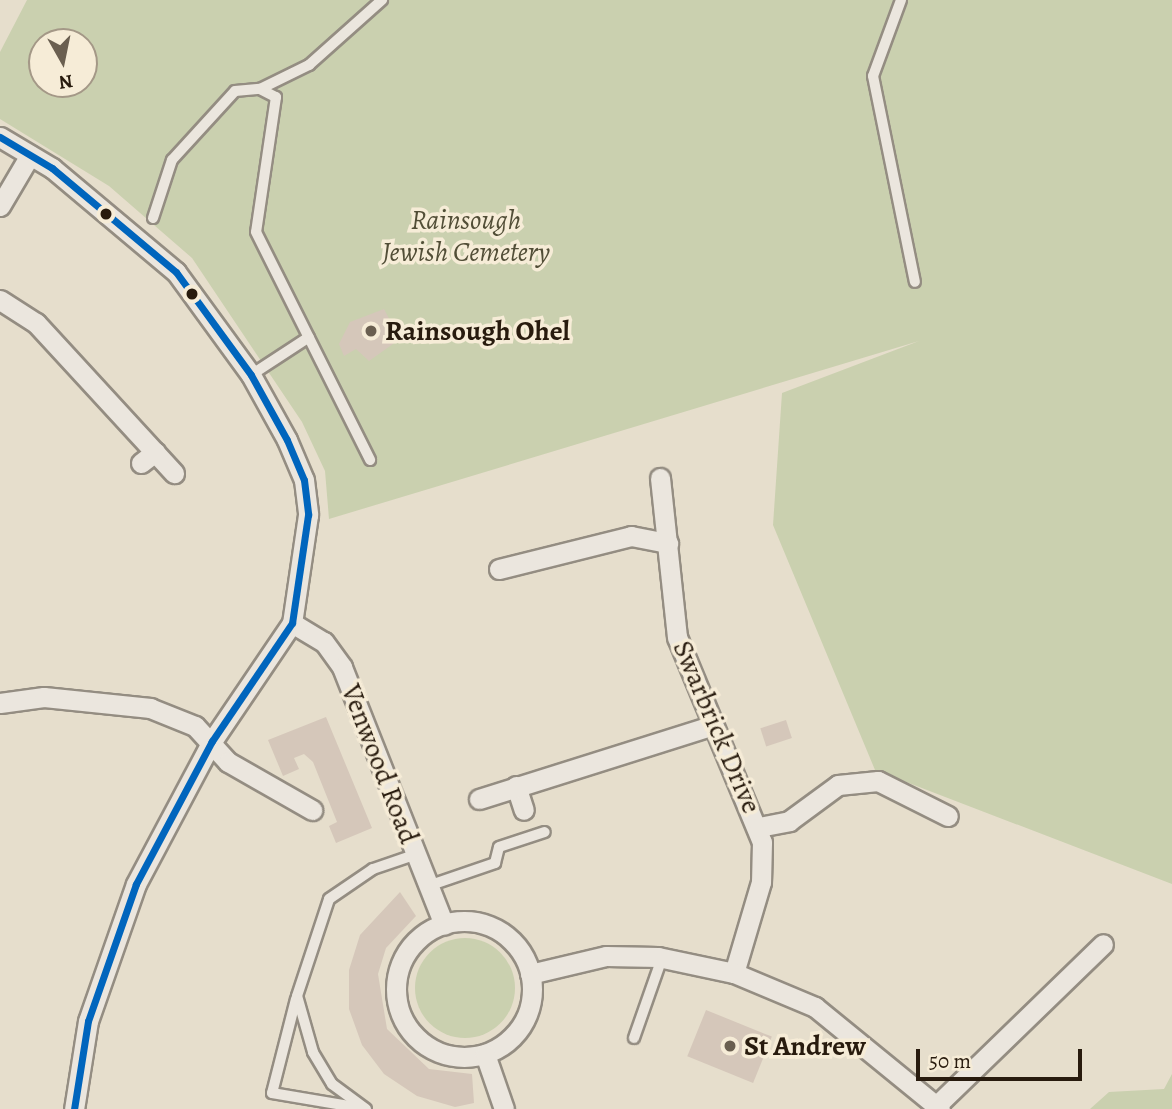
<!DOCTYPE html>
<style>
body{margin:0}
#map{position:relative;width:1172px;height:1109px;overflow:hidden;background:#e6decc;font-family:Alegreya,serif}
div>[style]{position:absolute}
.green>*{inset:0;background:#cad0af}
.round{border-radius:50%}
.building>*{inset:0;background:#d5c7ba;transform-origin:0 0}
.roads{filter:drop-shadow(2px 0 #948d82) drop-shadow(-2px 0 #948d82) drop-shadow(0 2px #948d82) drop-shadow(0 -2px #948d82)}
.service>*{height:10px;margin:-5px;padding:0 5px;transform-origin:5px;border-radius:5px;background:#ebe6de}
.minor>*{height:19px;margin:-9.5px;padding:0 9.5px;transform-origin:9.5px;border-radius:9.5px;background:#ebe6de}
.minor>.ring{margin:-9.5px;padding:0;box-sizing:content-box;background:none;border:19px solid #ebe6de;border-radius:50%}
.bus-1>*{height:7px;margin:-3.5px;padding:0 3.5px;transform-origin:3.5px;border-radius:3.5px;background:#0065bd}
.dots>*{width:19px;height:19px;translate:-50% -50%;box-sizing:border-box;border:4px solid #f6ecd7;border-radius:50%}
span{translate:-50% -50%;white-space:nowrap;text-align:center;line-height:1.15;-webkit-text-stroke:7px #f6ecd7;paint-order:stroke}
.park-label{font-size:28px;color:#524e37;font-style:italic}
.poi-label{font-size:28px;color:#281b0e;font-weight:700}
.left{translate:0 -50%;text-align:left}
.street-label{font-size:28px;color:#281b0e}
.north{position:absolute;left:28px;top:28px;width:70px;height:70px;box-sizing:border-box;background:#f6ecd7;border:2px solid #a49887;border-radius:50%;rotate:171deg;font-size:19px;font-weight:700;line-height:28px;text-align:center;color:#281b0e}
.north::after{content:'';display:block;margin:auto;width:24px;height:32px;background:#6a5f50;clip-path:polygon(50% 0,100% 100%,50% 72%,0 100%)}
.scale{position:absolute;left:916px;top:1049px;width:166px;height:32px;box-sizing:border-box;border:4px solid #281b0e;border-top:0;padding-left:9px;font-size:21px;line-height:24px;white-space:nowrap;color:#281b0e;-webkit-text-stroke:5px #f6ecd7;paint-order:stroke}
</style>
<div id="map">
<div class="green">
<i style="clip-path:polygon(evenodd,27px 0,1172px 0,1172px 884px,875px 770px,773px 525px,782px 393px,919px 341px,329px 519px,325px 471px,302px 422px,192px 258px,109px 186px,0 119px,0 52px,27px 0,42px 42px,84px 42px,84px 84px,42px 84px,42px 42px)"></i>
<i class="round" style="left:415px;top:938px;width:100px;height:100px"></i>
<i style="clip-path:polygon(1172px 1074px,1172px 1109px,1090px 1109px,1109px 1092px,1164px 1089px)"></i>
</div>
<div class="building">
<i style="clip-path:polygon(384px 309px,400px 339px,369px 361px,356px 349px,344px 356px,339px 344px,350px 322px)"></i>
<i style="clip-path:polygon(326px 717px,372px 828px,336px 843px,329px 826px,337px 822px,313px 762px,304px 754px,294px 758px,299px 769px,283px 776px,268px 740px)"></i>
<i style="left:786px;top:720px;width:19px;height:27px;rotate:72deg"></i>
<i style="clip-path:polygon(400px 892px,416px 916px,386px 948px,378px 974px,387px 1029px,429px 1069px,472px 1074px,474px 1103px,455px 1107px,417px 1096px,384px 1074px,362px 1045px,349px 1009px,349px 970px,360px 935px)"></i>
<i style="left:706px;top:1010px;width:71px;height:50px;rotate:22deg"></i>
</div>
<div class="roads">
<div class="service">
<i style="left:901px;top:0;width:81px;rotate:110.2deg"></i>
<i style="left:873px;top:76px;width:210px;rotate:78.5deg"></i>
<i style="left:260px;top:89px;width:55px;rotate:-26.1deg"></i>
<i style="left:309px;top:65px;width:98px;rotate:-41.7deg"></i>
<i style="left:153px;top:218px;width:61px;rotate:-71.9deg"></i>
<i style="left:172px;top:160px;width:93px;rotate:-47.6deg"></i>
<i style="left:235px;top:91px;width:25px;rotate:-5deg"></i>
<i style="left:260px;top:89px;width:18px;rotate:27deg"></i>
<i style="left:276px;top:97px;width:136px;rotate:98.4deg"></i>
<i style="left:256px;top:232px;width:255px;rotate:63.4deg"></i>
<i style="left:251px;top:375px;width:69px;rotate:-33.2deg"></i>
<i style="left:428px;top:886px;width:71px;rotate:-18.9deg"></i>
<i style="left:495px;top:863px;width:16px;rotate:-76deg"></i>
<i style="left:499px;top:847px;width:48px;rotate:-18.1deg"></i>
<i style="left:296px;top:999px;width:97px;rotate:104.3deg"></i>
<i style="left:272px;top:1093px;width:90px;rotate:9.6deg"></i>
<i style="left:634px;top:1038px;width:85px;rotate:-70.7deg"></i>
<i style="left:366px;top:1109px;width:42px;rotate:-143.7deg"></i>
<i style="left:332px;top:1084px;width:37px;rotate:-121deg"></i>
<i style="left:313px;top:1052px;width:58px;rotate:-105.9deg"></i>
<i style="left:297px;top:996px;width:102px;rotate:-71.7deg"></i>
<i style="left:329px;top:899px;width:53px;rotate:-34.3deg"></i>
<i style="left:373px;top:869px;width:43px;rotate:-18.9deg"></i>
</div>
<div class="minor">
<i style="left:0;top:137px;width:61px;rotate:30.8deg"></i>
<i style="left:52px;top:168px;width:162px;rotate:40deg"></i>
<i style="left:176px;top:272px;width:127px;rotate:53.9deg"></i>
<i style="left:251px;top:375px;width:74px;rotate:61deg"></i>
<i style="left:287px;top:440px;width:43px;rotate:67deg"></i>
<i style="left:304px;top:480px;width:35px;rotate:83deg"></i>
<i style="left:308px;top:515px;width:109px;rotate:98.4deg"></i>
<i style="left:292px;top:623px;width:143px;rotate:124.1deg"></i>
<i style="left:212px;top:741px;width:162px;rotate:118deg"></i>
<i style="left:136px;top:884px;width:145px;rotate:109.3deg"></i>
<i style="left:88px;top:1021px;width:89px;rotate:99deg"></i>
<i style="left:0;top:206px;width:59px;rotate:-59.5deg"></i>
<i style="left:0;top:300px;width:43px;rotate:32.6deg"></i>
<i style="left:36px;top:323px;width:204px;rotate:47.4deg"></i>
<i style="left:141px;top:463px;width:18px;rotate:-38deg"></i>
<i style="left:660px;top:478px;width:160px;rotate:83.9deg"></i>
<i style="left:677px;top:637px;width:222px;rotate:67.5deg"></i>
<i style="left:762px;top:842px;width:40px;rotate:91.4deg"></i>
<i style="left:761px;top:882px;width:95px;rotate:106.5deg"></i>
<i style="left:499px;top:569px;width:136px;rotate:-14deg"></i>
<i style="left:631px;top:536px;width:38px;rotate:11deg"></i>
<i style="left:292px;top:623px;width:37px;rotate:31deg"></i>
<i style="left:324px;top:642px;width:31px;rotate:54deg"></i>
<i style="left:342px;top:667px;width:277px;rotate:68.4deg"></i>
<i style="left:0;top:703px;width:44px;rotate:-7.8deg"></i>
<i style="left:44px;top:697px;width:107px;rotate:5.9deg"></i>
<i style="left:150px;top:708px;width:48px;rotate:21.8deg"></i>
<i style="left:195px;top:726px;width:49px;rotate:47.5deg"></i>
<i style="left:228px;top:762px;width:97px;rotate:29.7deg"></i>
<i style="left:516px;top:786px;width:25px;rotate:72deg"></i>
<i style="left:479px;top:799px;width:245px;rotate:-17.5deg"></i>
<i style="left:759px;top:827px;width:31px;rotate:-11deg"></i>
<i style="left:789px;top:821px;width:61px;rotate:-36.3deg"></i>
<i style="left:838px;top:785px;width:40px;rotate:-5.7deg"></i>
<i style="left:878px;top:781px;width:78px;rotate:26.6deg"></i>
<i class="ring" style="left:396px;top:921px;width:117px;height:117px"></i>
<i style="left:530px;top:974px;width:78px;rotate:-13.3deg"></i>
<i style="left:606px;top:956px;width:52px;rotate:1.1deg"></i>
<i style="left:658px;top:957px;width:78px;rotate:11.9deg"></i>
<i style="left:734px;top:973px;width:88px;rotate:22.8deg"></i>
<i style="left:815px;top:1007px;width:161px;rotate:39.2deg"></i>
<i style="left:485px;top:1054px;width:58px;rotate:70.9deg"></i>
<i style="left:937px;top:1105px;width:231px;rotate:-44.1deg"></i>
</div>
</div>
<div class="bus-1">
<i style="left:0;top:137px;width:61px;rotate:30.8deg"></i>
<i style="left:52px;top:168px;width:162px;rotate:40deg"></i>
<i style="left:176px;top:272px;width:127px;rotate:53.9deg"></i>
<i style="left:251px;top:375px;width:74px;rotate:61deg"></i>
<i style="left:287px;top:440px;width:43px;rotate:67deg"></i>
<i style="left:304px;top:480px;width:35px;rotate:83deg"></i>
<i style="left:308px;top:515px;width:109px;rotate:98.4deg"></i>
<i style="left:292px;top:623px;width:143px;rotate:124.1deg"></i>
<i style="left:212px;top:741px;width:162px;rotate:118deg"></i>
<i style="left:136px;top:884px;width:145px;rotate:109.3deg"></i>
<i style="left:88px;top:1021px;width:89px;rotate:99deg"></i>
</div>
<div class="dots">
<i style="left:106px;top:214px;background:#281b0e"></i>
<i style="left:192px;top:294px;background:#281b0e"></i>
<i style="left:371px;top:331px;background:#6a5f50"></i>
<i style="left:730px;top:1046px;background:#6a5f50"></i>
</div>
<div class="park-label">
<span style="left:466px;top:236px">Rainsough<br>Jewish Cemetery</span>
</div>
<div class="poi-label">
<span class="left" style="left:385px;top:331px">Rainsough Ohel</span>
<span class="left" style="left:744px;top:1046px">St Andrew</span>
</div>
<div class="street-label">
<span style="left:717px;top:727px;rotate:67deg">Swarbrick Drive</span>
<span style="left:380px;top:764px;rotate:69deg">Venwood Road</span>
</div>
<div class="north">N</div>
<div class="scale">50 m</div>
</div>
